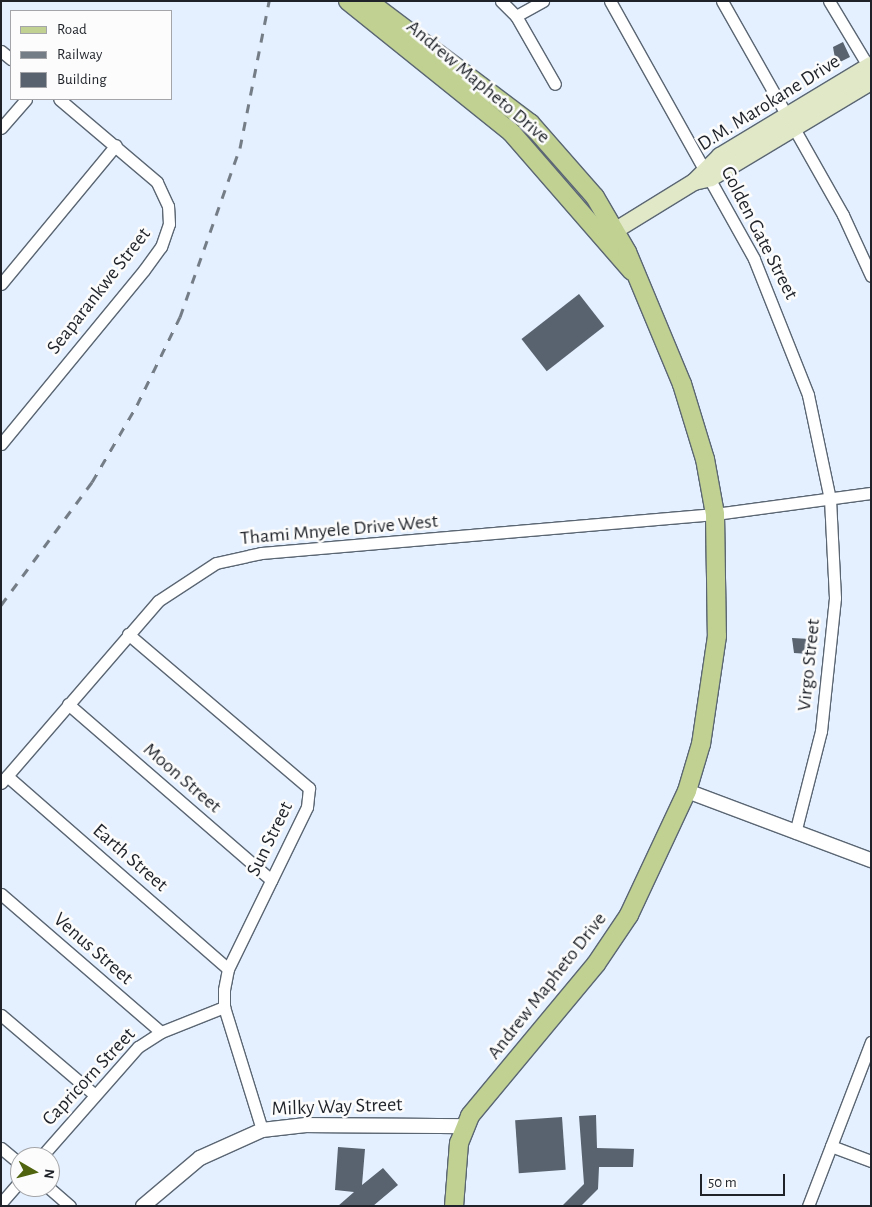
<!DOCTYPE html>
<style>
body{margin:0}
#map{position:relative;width:872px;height:1207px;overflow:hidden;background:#e4f0ff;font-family:"Alegreya Sans",sans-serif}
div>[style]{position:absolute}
.building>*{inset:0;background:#596370;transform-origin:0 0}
.roads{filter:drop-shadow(1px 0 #5b6673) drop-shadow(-1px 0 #5b6673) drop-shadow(0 1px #5b6673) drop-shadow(0 -1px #5b6673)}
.minor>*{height:11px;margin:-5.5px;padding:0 5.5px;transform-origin:5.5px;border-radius:5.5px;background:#fff}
.tertiary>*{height:14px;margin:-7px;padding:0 7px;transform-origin:7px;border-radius:7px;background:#fff}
.secondary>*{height:16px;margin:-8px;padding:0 8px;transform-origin:8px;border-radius:8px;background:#e0e8c8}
.primary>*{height:18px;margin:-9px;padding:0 9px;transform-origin:9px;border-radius:9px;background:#c0d192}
.rail>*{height:3px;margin-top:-1.5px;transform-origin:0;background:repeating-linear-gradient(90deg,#747c86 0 9px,transparent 0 18px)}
span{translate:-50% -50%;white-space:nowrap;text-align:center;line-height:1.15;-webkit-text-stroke:5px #fcfcfc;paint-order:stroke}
.street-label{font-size:20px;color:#1f2329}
.frame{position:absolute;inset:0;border:2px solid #1f2329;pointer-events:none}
.legend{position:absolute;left:10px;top:10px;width:162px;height:90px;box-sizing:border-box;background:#fcfcfc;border:1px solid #a4a5a8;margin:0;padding:6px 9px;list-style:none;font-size:15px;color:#1f2329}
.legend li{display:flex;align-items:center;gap:10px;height:25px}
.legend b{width:25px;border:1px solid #a4a5a8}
.north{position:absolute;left:10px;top:1147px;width:50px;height:50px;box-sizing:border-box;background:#fcfcfc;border:1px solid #a4a5a8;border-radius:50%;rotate:98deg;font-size:14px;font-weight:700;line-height:20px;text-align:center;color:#1f2329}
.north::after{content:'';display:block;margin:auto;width:18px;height:22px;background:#50640f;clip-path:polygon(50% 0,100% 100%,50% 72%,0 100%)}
.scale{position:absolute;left:700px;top:1174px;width:85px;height:22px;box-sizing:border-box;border:2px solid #1f2329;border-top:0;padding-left:6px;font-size:15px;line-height:18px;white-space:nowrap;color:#1f2329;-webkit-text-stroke:4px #fcfcfc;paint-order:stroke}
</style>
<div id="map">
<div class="building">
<i style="clip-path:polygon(843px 42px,850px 57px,836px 64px,833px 47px)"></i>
<i style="left:579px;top:294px;width:41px;height:73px;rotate:52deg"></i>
<i style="clip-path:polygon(792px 638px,810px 639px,809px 654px,794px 653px)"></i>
<i style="clip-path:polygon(596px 1115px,597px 1148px,634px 1149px,633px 1167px,599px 1167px,598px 1189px,581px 1206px,562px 1206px,584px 1184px,579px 1116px)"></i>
<i style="left:562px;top:1117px;width:53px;height:47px;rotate:86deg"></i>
<i style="clip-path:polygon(338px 1147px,365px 1149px,362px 1185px,383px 1168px,398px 1185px,373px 1206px,338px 1206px,354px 1192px,335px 1190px)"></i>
</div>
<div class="roads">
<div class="minor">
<i style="left:501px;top:1px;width:21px;rotate:45deg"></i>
<i style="left:516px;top:16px;width:78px;rotate:60.2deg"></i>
<i style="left:610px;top:1px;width:295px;rotate:60.8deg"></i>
<i style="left:754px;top:259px;width:146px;rotate:68.3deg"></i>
<i style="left:808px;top:395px;width:106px;rotate:78.1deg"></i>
<i style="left:830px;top:499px;width:99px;rotate:87.1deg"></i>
<i style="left:835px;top:598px;width:134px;rotate:96deg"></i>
<i style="left:821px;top:731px;width:105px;rotate:104.3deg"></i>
<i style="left:722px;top:1px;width:246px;rotate:60.5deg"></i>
<i style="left:843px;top:215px;width:67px;rotate:65.3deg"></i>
<i style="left:829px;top:1px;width:82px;rotate:59deg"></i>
<i style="left:516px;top:16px;width:31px;rotate:-29deg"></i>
<i style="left:1px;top:51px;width:13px;rotate:39deg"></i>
<i style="left:1px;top:128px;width:38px;rotate:-49deg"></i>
<i style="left:1px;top:284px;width:180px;rotate:-50.4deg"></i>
<i style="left:1px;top:444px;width:225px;rotate:-50.6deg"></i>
<i style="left:144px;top:270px;width:29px;rotate:-54deg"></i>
<i style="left:161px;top:247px;width:24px;rotate:-71deg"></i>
<i style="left:169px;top:224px;width:18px;rotate:-93deg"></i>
<i style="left:168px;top:206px;width:26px;rotate:-115deg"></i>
<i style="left:157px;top:182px;width:128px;rotate:-139.7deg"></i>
<i style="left:128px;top:634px;width:238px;rotate:40.4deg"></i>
<i style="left:309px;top:788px;width:19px;rotate:96deg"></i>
<i style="left:307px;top:807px;width:180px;rotate:116deg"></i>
<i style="left:228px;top:969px;width:21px;rotate:101deg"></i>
<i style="left:224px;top:990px;width:17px;rotate:90deg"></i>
<i style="left:224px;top:1007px;width:129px;rotate:72.8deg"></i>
<i style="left:68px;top:704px;width:269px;rotate:40.9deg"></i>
<i style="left:7px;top:776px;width:293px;rotate:41.1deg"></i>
<i style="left:1px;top:783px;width:240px;rotate:-49.2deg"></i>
<i style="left:158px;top:601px;width:69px;rotate:-33.2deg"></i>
<i style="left:216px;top:563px;width:46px;rotate:-12.5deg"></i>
<i style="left:261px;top:553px;width:456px;rotate:-4.9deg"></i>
<i style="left:715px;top:514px;width:157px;rotate:-7.7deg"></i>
<i style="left:1px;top:894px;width:211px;rotate:40.8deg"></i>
<i style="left:1px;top:1015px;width:123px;rotate:40.4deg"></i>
<i style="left:831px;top:1146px;width:43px;rotate:20.6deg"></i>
<i style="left:1px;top:1148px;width:25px;rotate:40deg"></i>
<i style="left:41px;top:1157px;width:147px;rotate:-48.6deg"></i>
<i style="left:138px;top:1047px;width:27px;rotate:-33deg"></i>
<i style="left:161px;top:1032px;width:68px;rotate:-21.6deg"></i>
<i style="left:48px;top:1187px;width:29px;rotate:41deg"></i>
<i style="left:1px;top:1203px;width:29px;rotate:-49deg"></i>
<i style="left:808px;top:1206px;width:176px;rotate:-69deg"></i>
</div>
<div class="tertiary">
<i style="left:687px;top:791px;width:197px;rotate:20.6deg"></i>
<i style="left:143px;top:1206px;width:75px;rotate:-40.1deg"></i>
<i style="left:200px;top:1158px;width:68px;rotate:-24.3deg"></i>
<i style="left:262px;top:1130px;width:44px;rotate:-6.5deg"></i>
<i style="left:306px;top:1125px;width:160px;rotate:0.4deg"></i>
</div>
<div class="secondary">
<i style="left:694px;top:182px;width:17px;rotate:-13deg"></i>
<i style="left:711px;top:178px;width:187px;rotate:-31deg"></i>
<i style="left:603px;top:238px;width:107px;rotate:-31.6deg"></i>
<i style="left:694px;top:182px;width:37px;rotate:-45deg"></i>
<i style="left:720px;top:156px;width:176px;rotate:-31.1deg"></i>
</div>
<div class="primary">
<i style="left:348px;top:1px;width:209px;rotate:38.8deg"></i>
<i style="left:511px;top:132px;width:184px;rotate:49deg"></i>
<i style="left:368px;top:1px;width:203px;rotate:37deg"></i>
<i style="left:530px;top:123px;width:98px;rotate:48.7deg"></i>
<i style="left:595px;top:197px;width:64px;rotate:59.8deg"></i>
<i style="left:627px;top:252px;width:143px;rotate:67.4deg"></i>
<i style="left:682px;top:384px;width:78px;rotate:73deg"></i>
<i style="left:705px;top:459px;width:56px;rotate:79.7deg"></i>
<i style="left:715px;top:514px;width:122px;rotate:89.1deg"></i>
<i style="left:717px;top:636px;width:109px;rotate:98.4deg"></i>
<i style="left:701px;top:744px;width:49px;rotate:106.6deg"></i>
<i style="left:687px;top:791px;width:137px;rotate:115.1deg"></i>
<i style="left:629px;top:915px;width:59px;rotate:124deg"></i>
<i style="left:596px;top:964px;width:197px;rotate:129.7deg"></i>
<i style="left:470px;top:1116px;width:29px;rotate:112deg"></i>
<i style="left:459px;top:1143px;width:63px;rotate:94.5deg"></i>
</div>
</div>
<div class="rail">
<i style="left:1px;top:605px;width:153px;rotate:-53.5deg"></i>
<i style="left:92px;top:482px;width:89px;rotate:-59.7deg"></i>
<i style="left:137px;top:405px;width:98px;rotate:-64deg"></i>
<i style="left:180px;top:317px;width:179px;rotate:-70.5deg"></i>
<i style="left:240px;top:148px;width:150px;rotate:-78.8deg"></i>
</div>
<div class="street-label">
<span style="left:478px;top:82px;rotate:40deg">Andrew Mapheto Drive</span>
<span style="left:769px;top:103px;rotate:-32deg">D.M. Marokane Drive</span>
<span style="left:759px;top:233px;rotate:63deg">Golden Gate Street</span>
<span style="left:99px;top:291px;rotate:-52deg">Seaparankwe Street</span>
<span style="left:339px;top:530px;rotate:-5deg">Thami Mnyele Drive West</span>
<span style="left:809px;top:665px;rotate:-84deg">Virgo Street</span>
<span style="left:182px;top:778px;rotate:41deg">Moon Street</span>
<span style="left:270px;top:839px;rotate:-64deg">Sun Street</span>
<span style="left:130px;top:858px;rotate:41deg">Earth Street</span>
<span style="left:93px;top:949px;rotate:41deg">Venus Street</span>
<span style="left:547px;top:986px;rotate:-52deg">Andrew Mapheto Drive</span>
<span style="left:89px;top:1077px;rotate:-47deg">Capricorn Street</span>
<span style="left:337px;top:1107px;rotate:-2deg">Milky Way Street</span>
</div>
<div class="frame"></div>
<ul class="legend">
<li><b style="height:6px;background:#c0d192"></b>Road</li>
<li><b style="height:6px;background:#747c86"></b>Railway</li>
<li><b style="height:14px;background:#596370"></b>Building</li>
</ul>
<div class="north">N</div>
<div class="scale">50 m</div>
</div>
